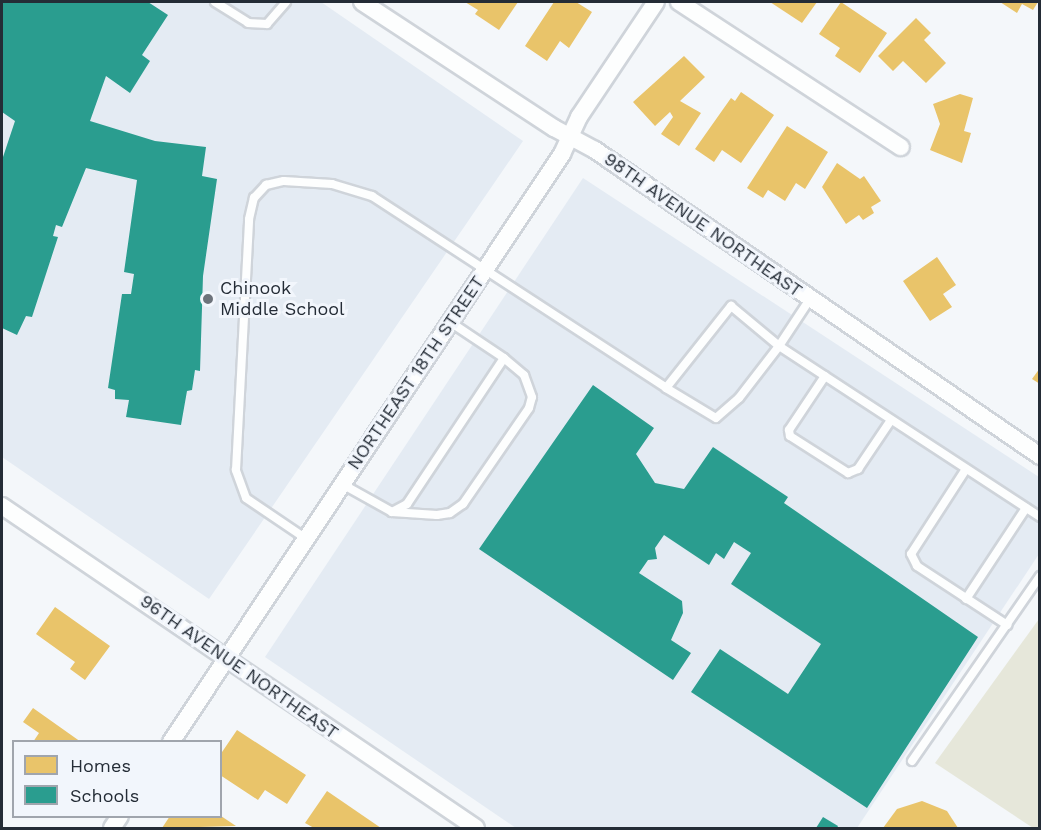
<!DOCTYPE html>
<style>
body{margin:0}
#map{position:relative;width:1041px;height:830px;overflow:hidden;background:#f4f7fa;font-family:"Work Sans",sans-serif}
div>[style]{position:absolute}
.built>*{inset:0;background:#e4ebf3}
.green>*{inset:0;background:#e6e7da}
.homes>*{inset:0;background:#e9c46a}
.schools>*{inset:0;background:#2a9d8f}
.roads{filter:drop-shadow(2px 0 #cfd4da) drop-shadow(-2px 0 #cfd4da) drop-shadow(0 2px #cfd4da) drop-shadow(0 -2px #cfd4da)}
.lane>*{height:8px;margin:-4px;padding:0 4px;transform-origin:4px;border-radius:4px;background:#fdfefe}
.street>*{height:16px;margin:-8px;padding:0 8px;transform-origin:8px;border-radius:8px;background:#fdfefe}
.dots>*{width:16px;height:16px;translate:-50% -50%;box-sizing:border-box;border:3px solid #f2f6fc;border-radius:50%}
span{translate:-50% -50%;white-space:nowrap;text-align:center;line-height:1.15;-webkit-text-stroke:6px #f2f6fc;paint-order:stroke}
.street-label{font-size:18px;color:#242c36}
.poi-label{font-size:18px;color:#242c36}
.left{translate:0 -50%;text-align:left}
.frame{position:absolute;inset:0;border:3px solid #242c36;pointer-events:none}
.legend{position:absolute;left:12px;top:740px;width:210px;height:78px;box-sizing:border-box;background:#f2f6fc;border:2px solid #a0a5ad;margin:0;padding:8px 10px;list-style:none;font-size:18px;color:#242c36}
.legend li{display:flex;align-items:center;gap:12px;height:30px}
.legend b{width:30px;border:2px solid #a0a5ad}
</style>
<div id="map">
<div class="built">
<i style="clip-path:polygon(2px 2px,321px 2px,523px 141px,209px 599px,2px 457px)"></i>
<i style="clip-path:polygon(583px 178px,1039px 477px,1039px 554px,857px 828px,516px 828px,265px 657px)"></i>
</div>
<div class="green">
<i style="clip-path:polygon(1039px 619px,1040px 828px,1033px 828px,935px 763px)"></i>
</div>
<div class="homes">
<i style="clip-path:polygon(465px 2px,518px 2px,499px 30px,475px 14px,478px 10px)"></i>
<i style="clip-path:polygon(554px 2px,576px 2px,592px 12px,569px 48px,560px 41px,547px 61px,525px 46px)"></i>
<i style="clip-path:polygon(770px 2px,817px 2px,802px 23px)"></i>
<i style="clip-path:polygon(841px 2px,887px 33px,860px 73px,835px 56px,840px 48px,819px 34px)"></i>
<i style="clip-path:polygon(1000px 2px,1038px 2px,1033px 10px,1022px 4px,1017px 13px)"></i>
<i style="clip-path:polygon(916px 18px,931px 33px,924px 40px,946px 63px,926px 83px,903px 61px,893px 71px,878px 56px)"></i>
<i style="clip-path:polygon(684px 56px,705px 77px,680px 101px,701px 113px,679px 146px,661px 134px,673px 117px,670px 112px,655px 126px,633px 102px)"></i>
<i style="clip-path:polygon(741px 92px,774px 115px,741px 163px,722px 150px,714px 162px,695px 149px,731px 98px,735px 101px)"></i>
<i style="clip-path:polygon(960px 94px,973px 98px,964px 131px,971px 133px,962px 163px,930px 150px,940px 124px,933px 104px)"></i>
<i style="clip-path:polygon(787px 126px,828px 152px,805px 189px,796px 183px,785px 201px,768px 190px,763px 198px,747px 188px)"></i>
<i style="clip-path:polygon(837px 163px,860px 179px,864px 176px,881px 201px,871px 207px,874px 213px,863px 220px,859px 215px,846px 224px,822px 187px)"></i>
<i style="clip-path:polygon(937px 257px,956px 285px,943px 294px,952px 307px,930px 321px,903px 281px)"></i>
<i style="clip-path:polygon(1040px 368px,1040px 384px,1032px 379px)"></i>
<i style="clip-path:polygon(55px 607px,110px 646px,85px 680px,70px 669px,75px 662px,36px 634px)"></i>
<i style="clip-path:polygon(33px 708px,81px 742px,33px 742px,39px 733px,23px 722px)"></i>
<i style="clip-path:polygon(237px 730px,306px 775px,287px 804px,265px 790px,258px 800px,220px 775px,220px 755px)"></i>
<i style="clip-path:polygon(327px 791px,381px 828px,314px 828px,305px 823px)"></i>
<i style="clip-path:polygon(922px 801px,947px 811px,958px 828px,883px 828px,897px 809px)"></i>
<i style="clip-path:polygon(170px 816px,221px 816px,236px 826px,162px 828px)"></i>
</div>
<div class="schools">
<i style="clip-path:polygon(2px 2px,148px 2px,168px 15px,142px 55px,150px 61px,130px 93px,106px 76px,90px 121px,155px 141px,206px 147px,202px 176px,217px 179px,203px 276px,200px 371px,195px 370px,192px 390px,187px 391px,181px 425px,126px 417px,129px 400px,115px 399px,115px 390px,108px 388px,122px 294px,131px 294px,134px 274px,124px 272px,137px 180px,86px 168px,62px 227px,56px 225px,53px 236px,58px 237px,32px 317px,26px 316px,17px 335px,2px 328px,2px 160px,15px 121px,2px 112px)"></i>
<i style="clip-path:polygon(593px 385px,654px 428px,636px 454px,655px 483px,684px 489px,713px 447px,788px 497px,784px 503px,978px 637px,867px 808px,691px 692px,720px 649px,788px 694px,821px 644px,731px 584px,751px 553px,734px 542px,724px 559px,716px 553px,709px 565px,664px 535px,655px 548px,657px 559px,648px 560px,639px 573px,682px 601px,683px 613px,671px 640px,691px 653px,673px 680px,479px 549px)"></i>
<i style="clip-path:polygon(823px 817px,838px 826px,837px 828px,816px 828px)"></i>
</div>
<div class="roads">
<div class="lane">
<i style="left:215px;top:2px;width:39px;rotate:32deg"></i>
<i style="left:248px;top:23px;width:19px;rotate:3deg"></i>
<i style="left:267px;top:24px;width:29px;rotate:-49deg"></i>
<i style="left:825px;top:376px;width:65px;rotate:123.7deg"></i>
<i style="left:789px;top:430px;width:6px;rotate:81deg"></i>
<i style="left:790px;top:436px;width:69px;rotate:32.5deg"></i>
<i style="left:848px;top:473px;width:11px;rotate:-22deg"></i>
<i style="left:858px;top:469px;width:59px;rotate:-56deg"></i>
<i style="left:666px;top:388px;width:58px;rotate:31deg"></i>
<i style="left:716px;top:418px;width:30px;rotate:-41deg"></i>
<i style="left:739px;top:398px;width:66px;rotate:-52.4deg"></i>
<i style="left:779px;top:346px;width:312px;rotate:33.2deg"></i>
<i style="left:966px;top:469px;width:101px;rotate:122.9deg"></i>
<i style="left:911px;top:554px;width:13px;rotate:63deg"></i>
<i style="left:917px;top:566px;width:108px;rotate:33.2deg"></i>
<i style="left:342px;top:484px;width:57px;rotate:29.2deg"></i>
<i style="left:392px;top:512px;width:17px;rotate:-28deg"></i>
<i style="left:407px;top:504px;width:175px;rotate:-56.4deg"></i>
<i style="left:504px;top:358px;width:65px;rotate:-146.3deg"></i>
<i style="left:392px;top:512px;width:45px;rotate:3.8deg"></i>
<i style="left:437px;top:515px;width:13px;rotate:-9deg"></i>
<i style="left:450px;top:513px;width:16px;rotate:-35deg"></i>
<i style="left:463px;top:504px;width:116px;rotate:-55.5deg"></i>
<i style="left:529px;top:408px;width:11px;rotate:-75deg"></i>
<i style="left:532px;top:397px;width:23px;rotate:-110deg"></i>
<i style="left:524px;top:375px;width:26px;rotate:-140deg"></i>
<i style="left:305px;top:538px;width:71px;rotate:-145.9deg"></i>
<i style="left:246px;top:498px;width:30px;rotate:-110deg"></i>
<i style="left:236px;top:470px;width:251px;rotate:-87deg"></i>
<i style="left:249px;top:219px;width:22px;rotate:-77deg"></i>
<i style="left:254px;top:198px;width:18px;rotate:-47deg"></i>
<i style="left:266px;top:185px;width:18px;rotate:-13deg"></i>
<i style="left:284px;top:181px;width:48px;rotate:3.6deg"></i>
<i style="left:332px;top:184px;width:42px;rotate:16.7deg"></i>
<i style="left:372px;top:196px;width:351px;rotate:33.1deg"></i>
<i style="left:666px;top:388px;width:105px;rotate:-51.6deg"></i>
<i style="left:731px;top:306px;width:62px;rotate:39.8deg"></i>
<i style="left:779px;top:346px;width:56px;rotate:-56.6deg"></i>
<i style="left:966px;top:599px;width:109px;rotate:-56.6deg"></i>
<i style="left:912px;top:761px;width:225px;rotate:-55.3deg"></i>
</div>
<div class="street">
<i style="left:362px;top:2px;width:230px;rotate:33.3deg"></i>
<i style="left:554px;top:128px;width:47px;rotate:28.2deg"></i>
<i style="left:595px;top:150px;width:540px;rotate:34.51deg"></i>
<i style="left:679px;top:2px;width:265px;rotate:33.2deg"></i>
<i style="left:2px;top:506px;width:573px;rotate:34.19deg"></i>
<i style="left:171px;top:742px;width:706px;rotate:-56.38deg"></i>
<i style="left:562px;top:154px;width:41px;rotate:-65.3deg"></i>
<i style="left:579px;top:117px;width:138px;rotate:-56.2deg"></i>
<i style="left:112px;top:828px;width:14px;rotate:-56deg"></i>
</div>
</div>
<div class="dots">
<i style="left:208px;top:299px;background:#6d737b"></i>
</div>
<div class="street-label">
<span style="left:703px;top:225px;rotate:35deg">98TH AVENUE NORTHEAST</span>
<span style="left:416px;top:373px;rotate:-56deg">NORTHEAST 18TH STREET</span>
<span style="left:239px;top:667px;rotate:35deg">96TH AVENUE NORTHEAST</span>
</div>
<div class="poi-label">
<span class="left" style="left:220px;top:299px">Chinook<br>Middle School</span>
</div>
<div class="frame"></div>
<ul class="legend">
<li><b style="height:16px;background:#e9c46a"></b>Homes</li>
<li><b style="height:16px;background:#2a9d8f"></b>Schools</li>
</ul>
</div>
